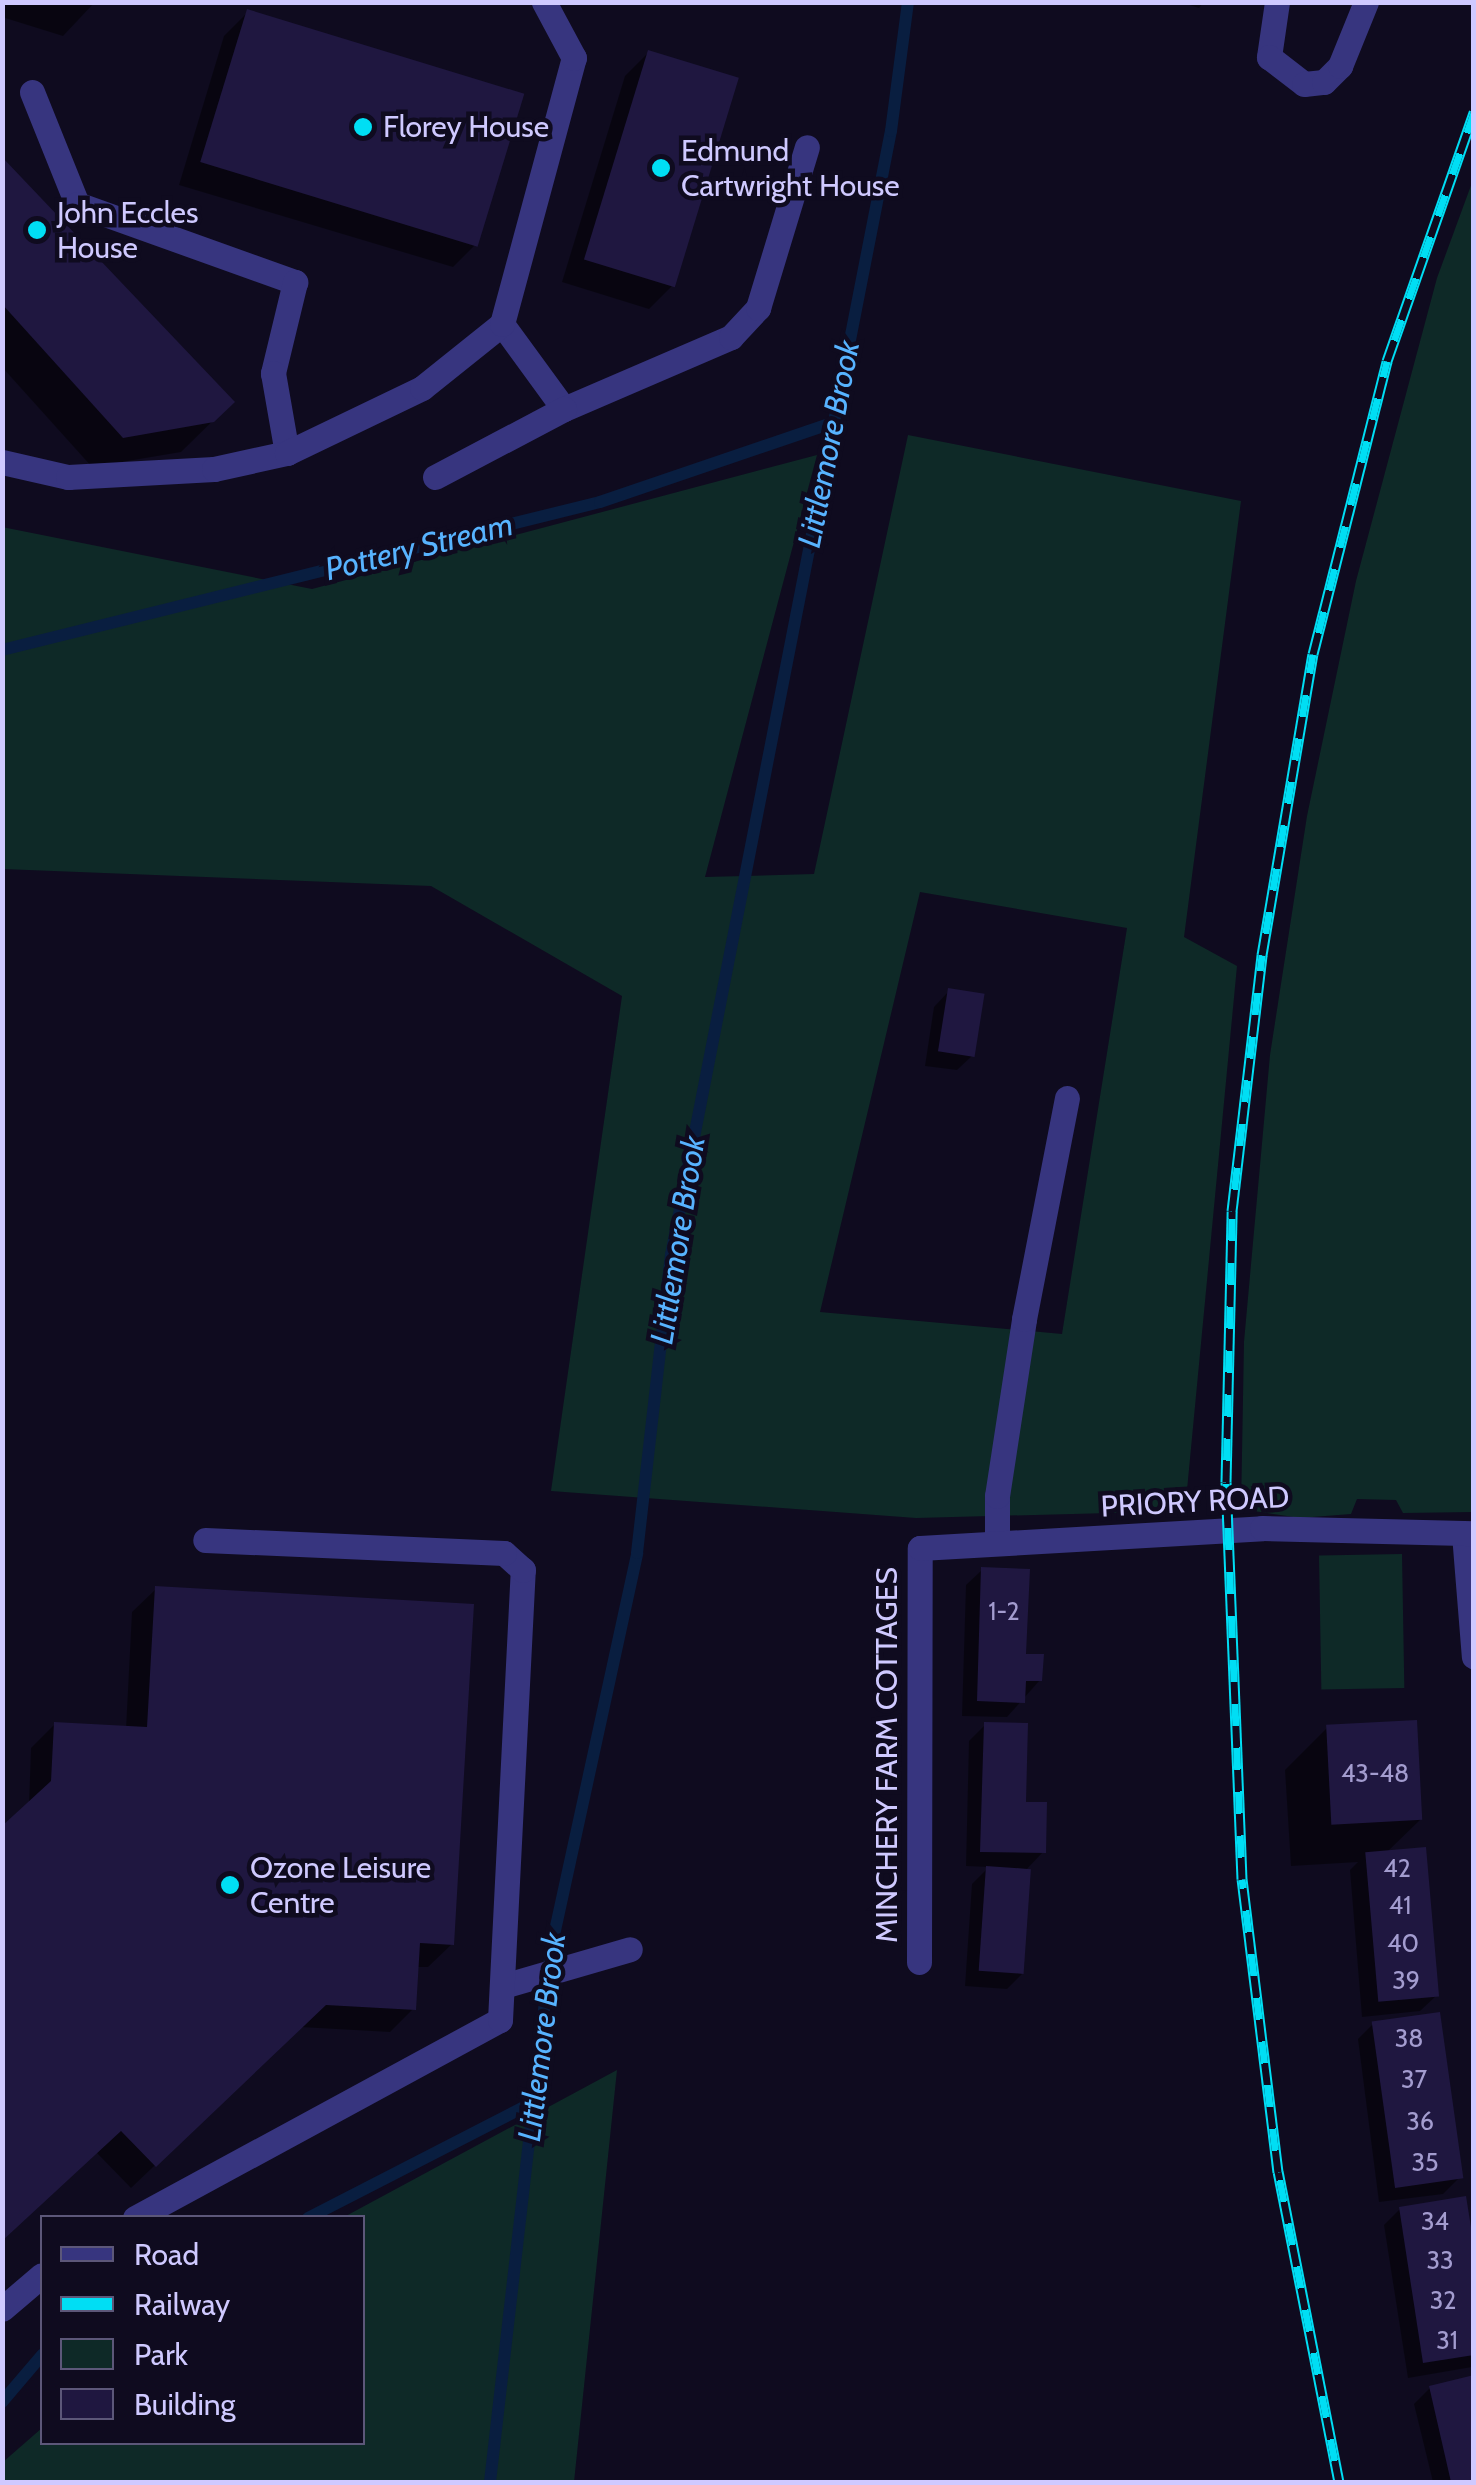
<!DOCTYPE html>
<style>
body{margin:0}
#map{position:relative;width:1476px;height:2485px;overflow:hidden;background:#0f0b1f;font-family:Cabin,sans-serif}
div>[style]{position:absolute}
.green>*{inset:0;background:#0e2927;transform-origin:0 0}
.shadow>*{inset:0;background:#0007}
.stream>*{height:12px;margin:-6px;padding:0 6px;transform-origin:6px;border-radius:6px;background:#091e40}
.building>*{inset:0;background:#1f1740;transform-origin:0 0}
.minor>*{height:25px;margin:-12.5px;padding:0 12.5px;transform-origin:12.5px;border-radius:12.5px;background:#37357f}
.rail>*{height:11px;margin-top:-5.5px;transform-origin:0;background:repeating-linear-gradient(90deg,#0f0b1f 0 22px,#00def4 0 44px);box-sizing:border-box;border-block:2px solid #00def4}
.dots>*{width:28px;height:28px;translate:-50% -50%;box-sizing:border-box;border:5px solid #0f0b1f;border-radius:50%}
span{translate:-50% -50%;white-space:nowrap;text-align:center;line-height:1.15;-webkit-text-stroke:9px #0f0b1f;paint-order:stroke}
.number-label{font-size:25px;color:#a39ccf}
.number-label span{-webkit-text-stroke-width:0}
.poi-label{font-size:30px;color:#cfc9ff}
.left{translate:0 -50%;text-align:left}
.street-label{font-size:30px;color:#cfc9ff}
.water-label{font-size:32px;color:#57b3ff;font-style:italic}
.frame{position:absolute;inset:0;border:5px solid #cfc9ff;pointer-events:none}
.legend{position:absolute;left:40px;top:2215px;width:325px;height:230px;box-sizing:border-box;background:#0f0b1f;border:2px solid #5c5779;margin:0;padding:12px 18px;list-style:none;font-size:30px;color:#cfc9ff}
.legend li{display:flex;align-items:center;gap:20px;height:50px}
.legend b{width:50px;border:2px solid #5c5779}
</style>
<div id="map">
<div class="green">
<i style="clip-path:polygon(1473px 180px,1473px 1512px,1403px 1513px,1396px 1500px,1357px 1499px,1351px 1514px,1300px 1518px,1241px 1509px,1244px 1342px,1270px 1055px,1307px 816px,1356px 581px,1437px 278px)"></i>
<i style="clip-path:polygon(evenodd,908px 435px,1241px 501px,1184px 937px,1237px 966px,1185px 1511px,916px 1518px,551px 1491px,622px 996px,431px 886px,3px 869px,2px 527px,312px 589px,817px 455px,705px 877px,814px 874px,908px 435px,920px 892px,1127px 928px,1062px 1334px,820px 1312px,920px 892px)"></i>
<i style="left:1402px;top:1554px;width:134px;height:83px;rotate:89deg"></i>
<i style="clip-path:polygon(617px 2070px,574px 2482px,3px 2482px,3px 2462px,42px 2428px,42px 2442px,362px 2442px,362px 2218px,344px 2217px)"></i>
</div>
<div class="shadow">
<i style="clip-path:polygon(2px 2px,95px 2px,63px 36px,2px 17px)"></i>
<i style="clip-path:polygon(1180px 2px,1204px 2px,1199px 8px)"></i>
<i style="clip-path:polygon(248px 12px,477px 243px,453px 267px,179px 185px,224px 36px)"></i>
<i style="clip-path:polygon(648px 53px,672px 286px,649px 309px,562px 282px,625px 76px)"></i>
<i style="clip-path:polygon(2px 161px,232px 402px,181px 452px,92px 467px,2px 367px)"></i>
<i style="clip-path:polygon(949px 991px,973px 1055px,957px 1070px,925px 1066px,934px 1007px)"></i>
<i style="clip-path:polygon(982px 1570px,1040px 1680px,1007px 1717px,962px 1716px,966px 1585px)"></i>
<i style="clip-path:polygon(156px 1589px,452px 1944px,428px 1967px,416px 1967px,414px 2008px,390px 2032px,300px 2027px,131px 2188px,96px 2152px,29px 1805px,31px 1748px,55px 1724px,126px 1729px,132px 1612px)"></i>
<i style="clip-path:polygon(985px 1725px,1043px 1852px,1025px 1871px,1023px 1973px,1007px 1989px,965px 1986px,972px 1884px,989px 1867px,966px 1866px,969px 1741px)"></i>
<i style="clip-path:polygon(1327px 1728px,1421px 1819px,1387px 1852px,1436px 1996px,1420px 2011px,1362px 2017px,1350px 1870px,1358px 1862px,1291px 1866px,1285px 1770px)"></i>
<i style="clip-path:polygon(1374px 2023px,1459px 2178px,1443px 2194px,1379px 2202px,1358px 2039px)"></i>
<i style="clip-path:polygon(1400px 2209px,1474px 2263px,1472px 2367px,1408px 2378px,1384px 2225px)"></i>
<i style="clip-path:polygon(1474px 2378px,1474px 2482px,1433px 2482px,1414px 2404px,1430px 2388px)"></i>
</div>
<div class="stream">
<i style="left:2px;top:650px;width:616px;rotate:-13.9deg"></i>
<i style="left:600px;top:502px;width:242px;rotate:-18.8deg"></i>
<i style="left:308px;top:2218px;width:254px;rotate:-27.2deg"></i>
<i style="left:2px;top:2402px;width:62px;rotate:-49.6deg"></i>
<i style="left:490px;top:2482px;width:536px;rotate:-83.47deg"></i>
<i style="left:551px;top:1949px;width:405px;rotate:-77.7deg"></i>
<i style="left:637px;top:1553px;width:300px;rotate:-83.5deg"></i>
<i style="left:671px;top:1255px;width:1145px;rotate:-78.93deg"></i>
<i style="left:891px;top:131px;width:130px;rotate:-82.5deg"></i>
</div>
<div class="building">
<i style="left:247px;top:9px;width:290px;height:160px;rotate:17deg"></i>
<i style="left:648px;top:50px;width:95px;height:219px;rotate:17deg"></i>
<i style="clip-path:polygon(2px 157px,235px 402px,214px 422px,123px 438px,2px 304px)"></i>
<i style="left:948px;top:988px;width:37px;height:64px;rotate:9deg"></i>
<i style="clip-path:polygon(981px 1567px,1030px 1569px,1026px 1654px,1044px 1654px,1042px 1681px,1026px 1681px,1025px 1703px,977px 1701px)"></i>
<i style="clip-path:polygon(155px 1586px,474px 1604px,454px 1945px,420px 1943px,416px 2010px,326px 2005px,156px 2167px,121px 2131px,2px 2241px,2px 1826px,51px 1781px,54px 1722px,147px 1727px)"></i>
<i style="left:1417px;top:1720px;width:100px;height:91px;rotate:87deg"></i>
<i style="clip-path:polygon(984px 1722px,1028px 1723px,1026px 1802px,1047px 1802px,1046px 1853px,980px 1852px)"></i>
<i style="left:1426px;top:1847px;width:150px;height:61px;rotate:85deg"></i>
<i style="left:986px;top:1866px;width:45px;height:105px;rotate:4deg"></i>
<i style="left:1440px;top:2012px;width:168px;height:69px;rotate:82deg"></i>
<i style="clip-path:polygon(1466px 2196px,1474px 2246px,1474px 2355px,1423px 2363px,1399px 2207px)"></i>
<i style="clip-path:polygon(1474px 2375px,1474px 2482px,1451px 2482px,1429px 2386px)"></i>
</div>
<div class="minor">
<i style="left:1277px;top:2px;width:56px;rotate:98.3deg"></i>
<i style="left:1269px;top:57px;width:44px;rotate:37.6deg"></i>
<i style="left:1304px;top:84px;width:20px;rotate:-6deg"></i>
<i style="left:1324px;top:82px;width:23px;rotate:-45deg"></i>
<i style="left:1340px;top:66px;width:69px;rotate:-67.9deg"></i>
<i style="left:32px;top:92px;width:121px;rotate:68.1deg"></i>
<i style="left:77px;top:204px;width:232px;rotate:19.7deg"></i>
<i style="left:295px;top:282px;width:94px;rotate:103.6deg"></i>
<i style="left:273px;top:373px;width:81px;rotate:80.1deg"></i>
<i style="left:502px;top:324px;width:105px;rotate:53.9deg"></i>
<i style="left:564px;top:409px;width:182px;rotate:-23.3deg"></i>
<i style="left:731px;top:337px;width:40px;rotate:-47deg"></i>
<i style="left:758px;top:308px;width:168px;rotate:-73.1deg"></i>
<i style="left:2px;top:462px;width:68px;rotate:12.8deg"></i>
<i style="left:68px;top:477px;width:146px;rotate:-3.1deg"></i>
<i style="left:214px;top:469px;width:75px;rotate:-12.4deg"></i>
<i style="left:287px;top:453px;width:150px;rotate:-25.7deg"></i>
<i style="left:422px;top:388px;width:102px;rotate:-38.7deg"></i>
<i style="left:502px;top:324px;width:276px;rotate:-74.9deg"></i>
<i style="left:574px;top:58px;width:64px;rotate:-118.2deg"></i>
<i style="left:435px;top:477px;width:146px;rotate:-27.8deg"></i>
<i style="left:1464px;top:1534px;width:123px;rotate:85.4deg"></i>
<i style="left:997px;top:1543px;width:47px;rotate:-90deg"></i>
<i style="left:997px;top:1496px;width:179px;rotate:-81.3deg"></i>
<i style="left:1024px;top:1319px;width:225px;rotate:-79deg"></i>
<i style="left:919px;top:1962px;width:414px;rotate:-89.9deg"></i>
<i style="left:920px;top:1548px;width:343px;rotate:-3.3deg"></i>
<i style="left:1262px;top:1528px;width:212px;rotate:1.4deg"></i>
<i style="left:503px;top:1986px;width:132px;rotate:-16.2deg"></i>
<i style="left:135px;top:2218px;width:415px;rotate:-28.5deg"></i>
<i style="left:500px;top:2020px;width:451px;rotate:-87.1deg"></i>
<i style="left:523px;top:1570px;width:25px;rotate:-138deg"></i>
<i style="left:504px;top:1553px;width:299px;rotate:-177.5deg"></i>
<i style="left:2px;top:2309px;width:52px;rotate:-40.4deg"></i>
</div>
<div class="rail">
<i style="left:1339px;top:2482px;width:316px;rotate:-101.1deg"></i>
<i style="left:1278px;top:2172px;width:295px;rotate:-97deg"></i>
<i style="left:1242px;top:1879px;width:397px;rotate:-92.3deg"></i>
<i style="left:1226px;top:1482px;width:271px;rotate:-88.7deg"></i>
<i style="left:1232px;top:1211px;width:258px;rotate:-83.3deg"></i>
<i style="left:1262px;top:955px;width:305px;rotate:-80.4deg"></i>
<i style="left:1313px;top:654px;width:302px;rotate:-75.8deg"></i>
<i style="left:1387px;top:361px;width:264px;rotate:-70.7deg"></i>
</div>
<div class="dots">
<i style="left:363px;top:127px;background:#00def4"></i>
<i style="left:661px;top:168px;background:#00def4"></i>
<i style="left:37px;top:230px;background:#00def4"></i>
<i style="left:230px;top:1885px;background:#00def4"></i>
</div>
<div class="number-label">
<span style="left:1004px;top:1611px">1-2</span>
<span style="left:1375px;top:1773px">43-48</span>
<span style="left:1397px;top:1868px">42</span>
<span style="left:1400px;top:1905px">41</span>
<span style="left:1403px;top:1943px">40</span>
<span style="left:1406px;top:1980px">39</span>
<span style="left:1409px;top:2038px">38</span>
<span style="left:1414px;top:2079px">37</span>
<span style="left:1420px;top:2121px">36</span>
<span style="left:1425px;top:2162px">35</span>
<span style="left:1435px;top:2221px">34</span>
<span style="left:1440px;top:2260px">33</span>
<span style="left:1443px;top:2300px">32</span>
<span style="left:1447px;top:2340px">31</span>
</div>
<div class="poi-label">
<span class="left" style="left:383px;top:127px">Florey House</span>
<span class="left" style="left:681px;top:168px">Edmund<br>Cartwright House</span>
<span class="left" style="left:57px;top:230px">John Eccles<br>House</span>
<span class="left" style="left:250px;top:1885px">Ozone Leisure<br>Centre</span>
</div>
<div class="street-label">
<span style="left:1195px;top:1502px;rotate:-3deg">PRIORY ROAD</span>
<span style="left:887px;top:1755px;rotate:-90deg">MINCHERY FARM COTTAGES</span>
</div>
<div class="water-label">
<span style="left:829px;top:444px;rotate:-79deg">Littlemore Brook</span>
<span style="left:419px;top:547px;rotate:-14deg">Pottery Stream</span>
<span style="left:678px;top:1240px;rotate:-81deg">Littlemore Brook</span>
<span style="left:542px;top:2037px;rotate:-83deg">Littlemore Brook</span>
</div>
<div class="frame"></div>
<ul class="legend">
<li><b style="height:12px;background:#37357f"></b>Road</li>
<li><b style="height:12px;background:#00def4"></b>Railway</li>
<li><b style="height:28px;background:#0e2927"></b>Park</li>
<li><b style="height:28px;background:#1f1740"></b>Building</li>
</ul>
</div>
